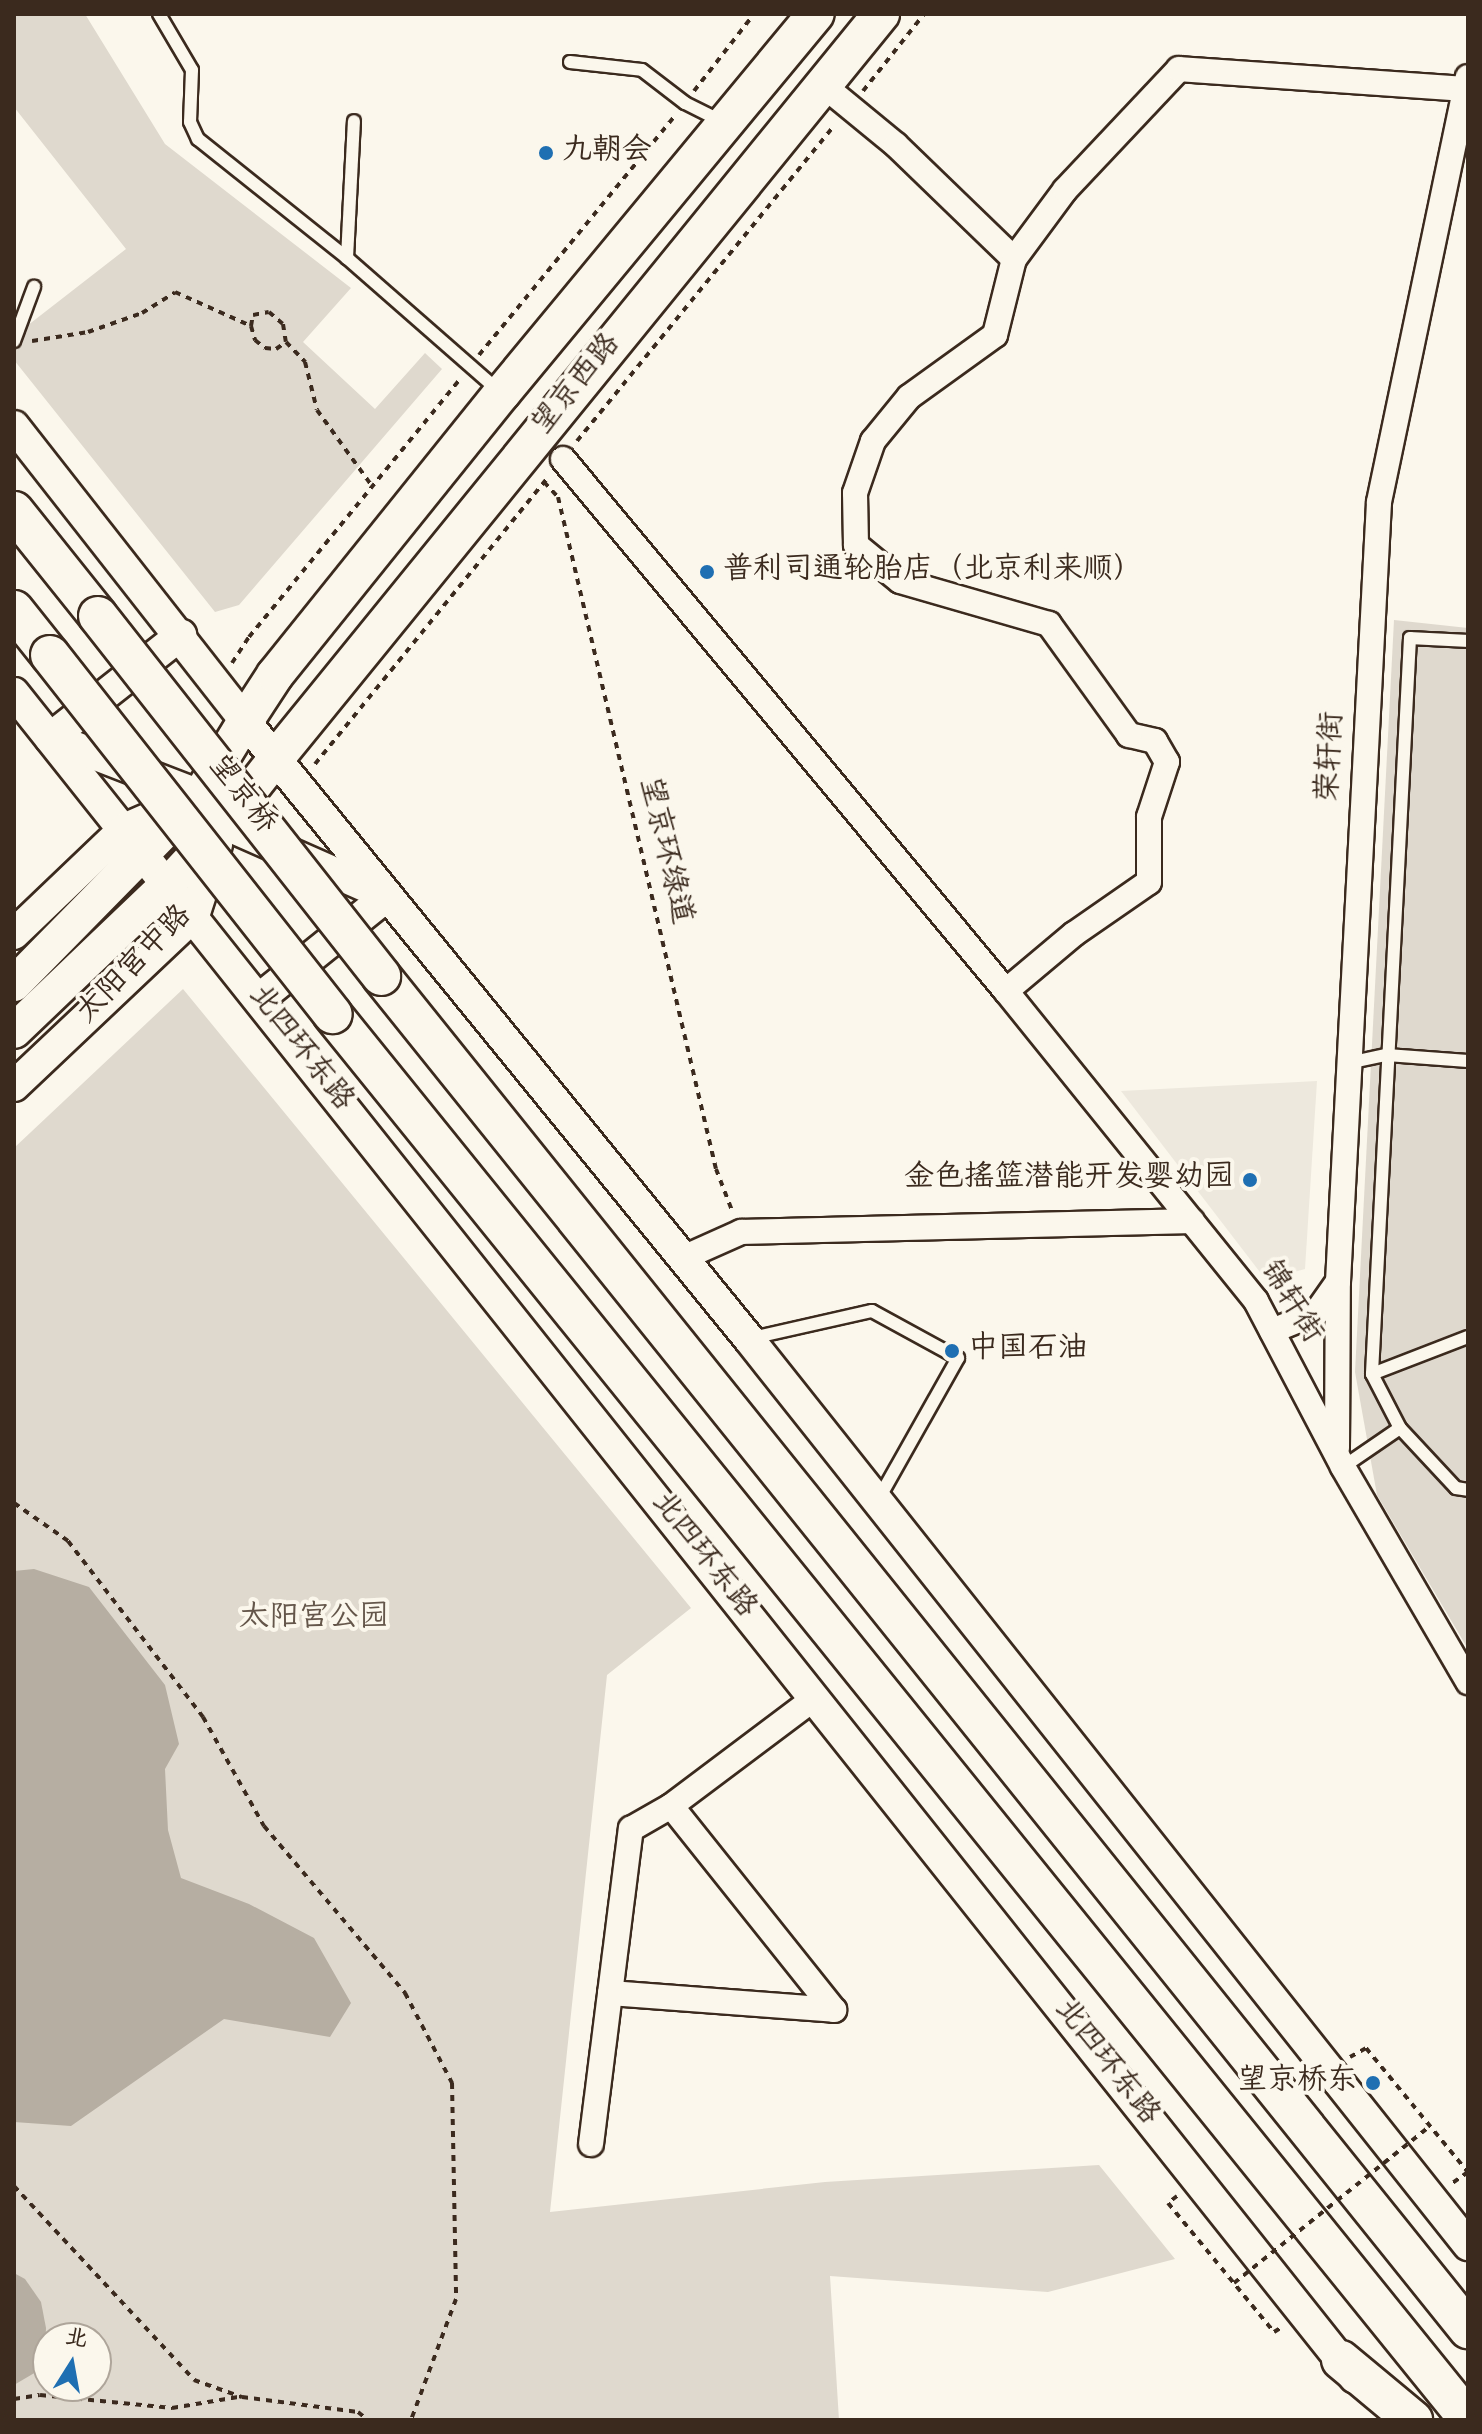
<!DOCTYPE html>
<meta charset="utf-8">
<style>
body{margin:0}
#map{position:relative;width:1482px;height:2434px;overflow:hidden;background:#fbf7ec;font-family:"Gochi Hand","LXGW WenKai TC",sans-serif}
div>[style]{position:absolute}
.built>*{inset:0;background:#ede8dd}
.green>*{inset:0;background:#dfd9ce}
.water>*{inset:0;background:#b6aea2}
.path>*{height:4px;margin-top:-2px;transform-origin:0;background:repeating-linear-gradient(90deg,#3b2a1e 0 6px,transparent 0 12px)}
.roads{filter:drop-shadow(2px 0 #3b2a1e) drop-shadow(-2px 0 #3b2a1e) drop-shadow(0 2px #3b2a1e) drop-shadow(0 -2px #3b2a1e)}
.service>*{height:12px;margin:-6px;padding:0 6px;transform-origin:6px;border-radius:6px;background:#fbf7ec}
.minor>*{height:24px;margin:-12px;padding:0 12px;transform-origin:12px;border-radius:12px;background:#fbf7ec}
.tertiary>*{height:30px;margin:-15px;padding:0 15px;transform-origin:15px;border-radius:15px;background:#fbf7ec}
.secondary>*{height:34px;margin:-17px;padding:0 17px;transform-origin:17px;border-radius:17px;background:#fbf7ec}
.primary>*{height:36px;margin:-18px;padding:0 18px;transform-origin:18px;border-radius:18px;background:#fbf7ec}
.trunk>*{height:38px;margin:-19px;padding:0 19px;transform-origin:19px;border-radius:19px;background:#fbf7ec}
.path-bridge>*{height:4px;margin-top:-2px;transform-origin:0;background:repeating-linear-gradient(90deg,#3b2a1e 0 6px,transparent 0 12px)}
.bridges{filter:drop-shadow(2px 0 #3b2a1e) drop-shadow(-2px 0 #3b2a1e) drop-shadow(0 2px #3b2a1e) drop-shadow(0 -2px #3b2a1e)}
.trunk-bridge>*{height:38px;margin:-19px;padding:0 19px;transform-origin:19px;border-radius:19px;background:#fbf7ec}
.dots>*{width:22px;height:22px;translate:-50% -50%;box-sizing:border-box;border:4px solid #fbf7ec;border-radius:50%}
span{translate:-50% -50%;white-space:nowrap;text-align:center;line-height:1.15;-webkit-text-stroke:8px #fbf7ec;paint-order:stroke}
.poi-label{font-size:30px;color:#3b2a1e}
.left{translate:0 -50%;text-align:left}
.right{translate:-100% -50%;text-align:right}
.street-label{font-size:30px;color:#3b2a1e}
.park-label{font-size:30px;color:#64564a}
.frame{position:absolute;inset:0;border:16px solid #3b2a1e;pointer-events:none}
.north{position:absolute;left:32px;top:2322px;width:80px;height:80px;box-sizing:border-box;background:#fbf7ec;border:2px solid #aea59a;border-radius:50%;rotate:11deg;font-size:22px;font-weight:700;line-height:32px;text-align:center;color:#3b2a1e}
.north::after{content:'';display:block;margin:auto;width:28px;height:36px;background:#1f6fb2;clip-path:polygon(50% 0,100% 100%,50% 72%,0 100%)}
</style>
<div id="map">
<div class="built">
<i style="clip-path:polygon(1317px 1081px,1305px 1269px,1266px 1280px,1121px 1091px)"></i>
</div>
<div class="green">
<i style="clip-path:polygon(14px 14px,85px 14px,165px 144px,351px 288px,303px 342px,375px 409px,425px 353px,442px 369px,239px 605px,215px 612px,14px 360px,14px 336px,126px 249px,14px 107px)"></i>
<i style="clip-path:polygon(1394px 620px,1468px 628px,1468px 1649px,1377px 1495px,1355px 1372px)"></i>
<i style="clip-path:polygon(evenodd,183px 989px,691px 1608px,607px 1675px,550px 2212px,825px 2182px,1099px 2165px,1175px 2259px,1048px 2292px,830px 2276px,839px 2420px,14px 2420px,14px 1148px,183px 989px,48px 2338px,96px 2338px,96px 2386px,48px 2386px,48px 2338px)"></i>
</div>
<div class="water">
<i style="clip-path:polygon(34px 1569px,89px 1587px,165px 1685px,179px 1744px,165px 1769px,168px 1830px,181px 1878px,249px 1904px,314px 1938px,351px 2003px,330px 2037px,224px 2019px,71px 2126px,14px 2122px,14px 1571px)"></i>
<i style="clip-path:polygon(14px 2273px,25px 2279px,41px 2302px,46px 2328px,45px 2352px,36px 2372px,14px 2385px)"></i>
</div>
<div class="path">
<i style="left:694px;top:91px;width:98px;rotate:-52.1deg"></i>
<i style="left:863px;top:91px;width:98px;rotate:-51.6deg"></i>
<i style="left:251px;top:326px;width:11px;rotate:-80deg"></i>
<i style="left:253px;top:315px;width:16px;rotate:-11deg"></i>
<i style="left:269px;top:312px;width:18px;rotate:41deg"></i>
<i style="left:283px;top:324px;width:18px;rotate:81deg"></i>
<i style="left:32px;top:341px;width:57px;rotate:-9.1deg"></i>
<i style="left:88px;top:332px;width:57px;rotate:-19.4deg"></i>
<i style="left:142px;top:313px;width:39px;rotate:-32deg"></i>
<i style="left:175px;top:292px;width:83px;rotate:24.1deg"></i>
<i style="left:251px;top:326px;width:15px;rotate:74deg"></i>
<i style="left:255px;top:340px;width:13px;rotate:39deg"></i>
<i style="left:265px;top:348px;width:11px;rotate:5deg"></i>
<i style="left:276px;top:349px;width:12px;rotate:-35deg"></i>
<i style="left:286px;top:342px;width:28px;rotate:46deg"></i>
<i style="left:305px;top:362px;width:49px;rotate:76deg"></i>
<i style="left:317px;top:410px;width:94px;rotate:54.1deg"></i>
<i style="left:479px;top:355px;width:308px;rotate:-50.7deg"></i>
<i style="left:577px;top:441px;width:407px;rotate:-50.8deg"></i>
<i style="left:544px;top:482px;width:21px;rotate:47deg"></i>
<i style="left:558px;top:497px;width:690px;rotate:76.77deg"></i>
<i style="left:716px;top:1169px;width:47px;rotate:68.9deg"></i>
<i style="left:232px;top:663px;width:31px;rotate:-57deg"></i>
<i style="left:249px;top:637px;width:332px;rotate:-50.7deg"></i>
<i style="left:315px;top:764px;width:371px;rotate:-50.9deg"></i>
<i style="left:14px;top:1503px;width:66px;rotate:35.1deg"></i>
<i style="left:68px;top:1541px;width:222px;rotate:52.5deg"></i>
<i style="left:203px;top:1717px;width:125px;rotate:60.8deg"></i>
<i style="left:264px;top:1826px;width:219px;rotate:49.8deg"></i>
<i style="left:405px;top:1993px;width:102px;rotate:62.4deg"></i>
<i style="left:452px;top:2083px;width:216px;rotate:88.9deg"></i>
<i style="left:456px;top:2299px;width:129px;rotate:110.4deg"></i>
<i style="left:1350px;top:2057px;width:18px;rotate:-29deg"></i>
<i style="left:1366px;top:2048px;width:161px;rotate:50.6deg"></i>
<i style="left:1468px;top:2172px;width:21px;rotate:145deg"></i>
<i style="left:14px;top:2186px;width:265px;rotate:47.1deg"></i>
<i style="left:194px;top:2380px;width:51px;rotate:19.5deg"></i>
<i style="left:242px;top:2397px;width:117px;rotate:7.4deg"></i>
<i style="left:358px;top:2412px;width:13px;rotate:39deg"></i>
<i style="left:1177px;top:2196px;width:11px;rotate:142deg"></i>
<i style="left:1168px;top:2203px;width:167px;rotate:50.6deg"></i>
<i style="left:1274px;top:2332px;width:9px;rotate:-32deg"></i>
<i style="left:14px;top:2399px;width:26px;rotate:-9deg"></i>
<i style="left:40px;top:2395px;width:133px;rotate:5.6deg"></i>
<i style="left:172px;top:2408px;width:67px;rotate:-9.5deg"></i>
</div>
<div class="roads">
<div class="service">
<i style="left:159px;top:14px;width:65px;rotate:59.5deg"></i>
<i style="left:192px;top:70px;width:52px;rotate:92.2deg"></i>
<i style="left:190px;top:122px;width:19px;rotate:65deg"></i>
<i style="left:198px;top:139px;width:191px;rotate:38.6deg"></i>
<i style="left:347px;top:258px;width:202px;rotate:41.2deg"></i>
<i style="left:570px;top:62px;width:72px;rotate:6.3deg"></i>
<i style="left:642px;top:70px;width:54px;rotate:37.5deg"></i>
<i style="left:685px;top:103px;width:40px;rotate:26.6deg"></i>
<i style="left:347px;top:258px;width:137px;rotate:-87.1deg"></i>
<i style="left:14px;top:341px;width:58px;rotate:-69.7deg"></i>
<i style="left:1468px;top:641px;width:58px;rotate:-177deg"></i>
<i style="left:1410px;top:638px;width:737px;rotate:92.96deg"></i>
<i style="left:1372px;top:1374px;width:61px;rotate:62.6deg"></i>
<i style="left:1400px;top:1428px;width:82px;rotate:47deg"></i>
<i style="left:1456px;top:1488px;width:12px;rotate:9deg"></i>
<i style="left:1348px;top:1063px;width:40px;rotate:-12deg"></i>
<i style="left:1387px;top:1055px;width:81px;rotate:4.2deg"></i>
<i style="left:752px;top:1338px;width:123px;rotate:-12.7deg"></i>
<i style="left:872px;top:1311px;width:98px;rotate:28.7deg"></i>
<i style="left:958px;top:1358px;width:161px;rotate:119.4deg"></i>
<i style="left:1372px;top:1374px;width:103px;rotate:-21.1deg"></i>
<i style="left:1343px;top:1467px;width:69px;rotate:-34.4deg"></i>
</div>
<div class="minor">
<i style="left:823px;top:85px;width:94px;rotate:39.4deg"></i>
<i style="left:896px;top:145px;width:164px;rotate:44deg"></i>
<i style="left:563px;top:459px;width:692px;rotate:50.22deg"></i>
<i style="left:1006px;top:991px;width:398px;rotate:51.1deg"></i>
<i style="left:1256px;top:1301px;width:187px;rotate:62.3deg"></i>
<i style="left:1343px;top:1467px;width:249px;rotate:59.8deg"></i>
<i style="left:1006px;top:991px;width:89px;rotate:-40deg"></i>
<i style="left:1074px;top:934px;width:91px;rotate:-34.7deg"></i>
<i style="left:1149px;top:882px;width:65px;rotate:-90deg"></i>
<i style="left:1149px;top:817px;width:58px;rotate:-71.9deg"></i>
<i style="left:1167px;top:762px;width:24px;rotate:-120deg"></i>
<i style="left:1155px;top:741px;width:27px;rotate:-167deg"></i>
<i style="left:1129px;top:735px;width:137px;rotate:-125.8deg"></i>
<i style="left:1049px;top:624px;width:155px;rotate:-163.9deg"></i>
<i style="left:900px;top:581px;width:57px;rotate:-140.7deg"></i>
<i style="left:856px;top:545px;width:52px;rotate:-91.1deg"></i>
<i style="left:855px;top:493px;width:55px;rotate:-70.9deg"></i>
<i style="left:873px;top:441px;width:57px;rotate:-50.7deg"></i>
<i style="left:909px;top:397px;width:106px;rotate:-35.8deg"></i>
<i style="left:995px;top:335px;width:78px;rotate:-76deg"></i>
<i style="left:1014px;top:259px;width:86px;rotate:-53.5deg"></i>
<i style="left:1065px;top:190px;width:166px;rotate:-46.7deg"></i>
<i style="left:1179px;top:69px;width:286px;rotate:4deg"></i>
<i style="left:683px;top:1258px;width:64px;rotate:-24.1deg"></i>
<i style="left:741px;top:1232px;width:451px;rotate:-1.4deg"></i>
<i style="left:1272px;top:1331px;width:48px;rotate:-22.2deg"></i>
<i style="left:1316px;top:1313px;width:38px;rotate:-55deg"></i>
<i style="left:1337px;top:1448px;width:166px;rotate:-89.7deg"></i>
<i style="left:1338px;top:1282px;width:781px;rotate:-86.99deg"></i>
<i style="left:1379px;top:502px;width:434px;rotate:-78.2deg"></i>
<i style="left:610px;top:1993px;width:225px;rotate:4.3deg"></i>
<i style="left:834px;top:2010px;width:261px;rotate:-128.6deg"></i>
<i style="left:591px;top:2144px;width:318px;rotate:-82.8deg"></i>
<i style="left:631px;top:1829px;width:46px;rotate:-29.9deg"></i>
<i style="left:671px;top:1806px;width:180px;rotate:-36.9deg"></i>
</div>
<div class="tertiary">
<i style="left:14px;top:426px;width:375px;rotate:51.9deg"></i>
<i style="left:245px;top:721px;width:797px;rotate:50.8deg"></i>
<i style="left:749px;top:1339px;width:1157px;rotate:51.56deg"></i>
<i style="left:14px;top:693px;width:2153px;rotate:51.49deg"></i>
<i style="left:50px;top:738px;width:167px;rotate:-38.2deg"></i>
<i style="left:52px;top:738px;width:159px;rotate:21.1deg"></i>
<i style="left:200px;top:795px;width:38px;rotate:50deg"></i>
<i style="left:224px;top:824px;width:178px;rotate:23.8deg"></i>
<i style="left:387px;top:896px;width:164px;rotate:141.2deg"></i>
<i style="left:14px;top:934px;width:152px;rotate:-43.7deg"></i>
<i style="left:124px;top:829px;width:70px;rotate:-23.6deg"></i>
<i style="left:14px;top:1086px;width:248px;rotate:-43.4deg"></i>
<i style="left:194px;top:916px;width:75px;rotate:-72.1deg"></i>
</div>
<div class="secondary">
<i style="left:14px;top:984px;width:265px;rotate:-45.5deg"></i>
<i style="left:200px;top:795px;width:87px;rotate:-58.7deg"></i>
<i style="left:14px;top:1031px;width:213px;rotate:-43.7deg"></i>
<i style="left:168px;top:884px;width:82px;rotate:-47deg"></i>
<i style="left:224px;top:824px;width:84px;rotate:-51.8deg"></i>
</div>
<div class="primary">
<i style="left:245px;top:721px;width:55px;rotate:-56.9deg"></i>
<i style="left:275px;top:675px;width:362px;rotate:-51.2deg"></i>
<i style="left:502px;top:393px;width:492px;rotate:-50.4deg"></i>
<i style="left:276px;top:758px;width:959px;rotate:-50.88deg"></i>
</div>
<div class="trunk">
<i style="left:14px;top:511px;width:134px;rotate:51.3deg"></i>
<i style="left:14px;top:610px;width:58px;rotate:51.3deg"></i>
<i style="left:381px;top:976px;width:1736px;rotate:51.22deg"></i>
<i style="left:332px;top:1014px;width:1807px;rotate:51.04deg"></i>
<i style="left:1341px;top:2360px;width:94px;rotate:39.8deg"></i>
</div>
</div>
<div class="path-bridge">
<i style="left:1234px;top:2283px;width:251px;rotate:-38.7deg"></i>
</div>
<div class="bridges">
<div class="trunk-bridge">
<i style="left:98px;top:616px;width:458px;rotate:51.8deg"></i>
<i style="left:50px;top:655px;width:457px;rotate:51.8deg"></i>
</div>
</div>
<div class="dots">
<i style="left:546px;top:153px;background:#1f6fb2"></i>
<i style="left:707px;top:572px;background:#1f6fb2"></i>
<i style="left:1250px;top:1180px;background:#1f6fb2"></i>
<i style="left:952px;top:1351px;background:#1f6fb2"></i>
<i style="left:1373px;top:2083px;background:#1f6fb2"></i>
</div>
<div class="poi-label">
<span class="left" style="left:562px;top:153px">九朝会</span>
<span class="left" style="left:723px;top:572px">普利司通轮胎店（北京利来顺）</span>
<span class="right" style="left:1234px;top:1180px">金色摇篮潜能开发婴幼园</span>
<span class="left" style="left:968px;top:1351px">中国石油</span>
<span class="right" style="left:1357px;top:2083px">望京桥东</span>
</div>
<div class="street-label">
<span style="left:578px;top:386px;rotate:-51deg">望京西路</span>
<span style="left:1333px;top:757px;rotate:-87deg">荣轩街</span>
<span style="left:240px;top:796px;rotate:52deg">望京桥</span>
<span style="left:663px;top:851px;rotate:77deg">望京环绿道</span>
<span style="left:136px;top:966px;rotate:-46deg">太阳宫中路</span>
<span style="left:299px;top:1049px;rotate:52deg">北四环东路</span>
<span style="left:1289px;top:1303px;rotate:58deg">锦轩街</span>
<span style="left:702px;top:1556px;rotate:52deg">北四环东路</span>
<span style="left:1105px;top:2063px;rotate:52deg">北四环东路</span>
</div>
<div class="park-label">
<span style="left:314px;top:1620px">太阳宫公园</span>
</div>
<div class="frame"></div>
<div class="north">北</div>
</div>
